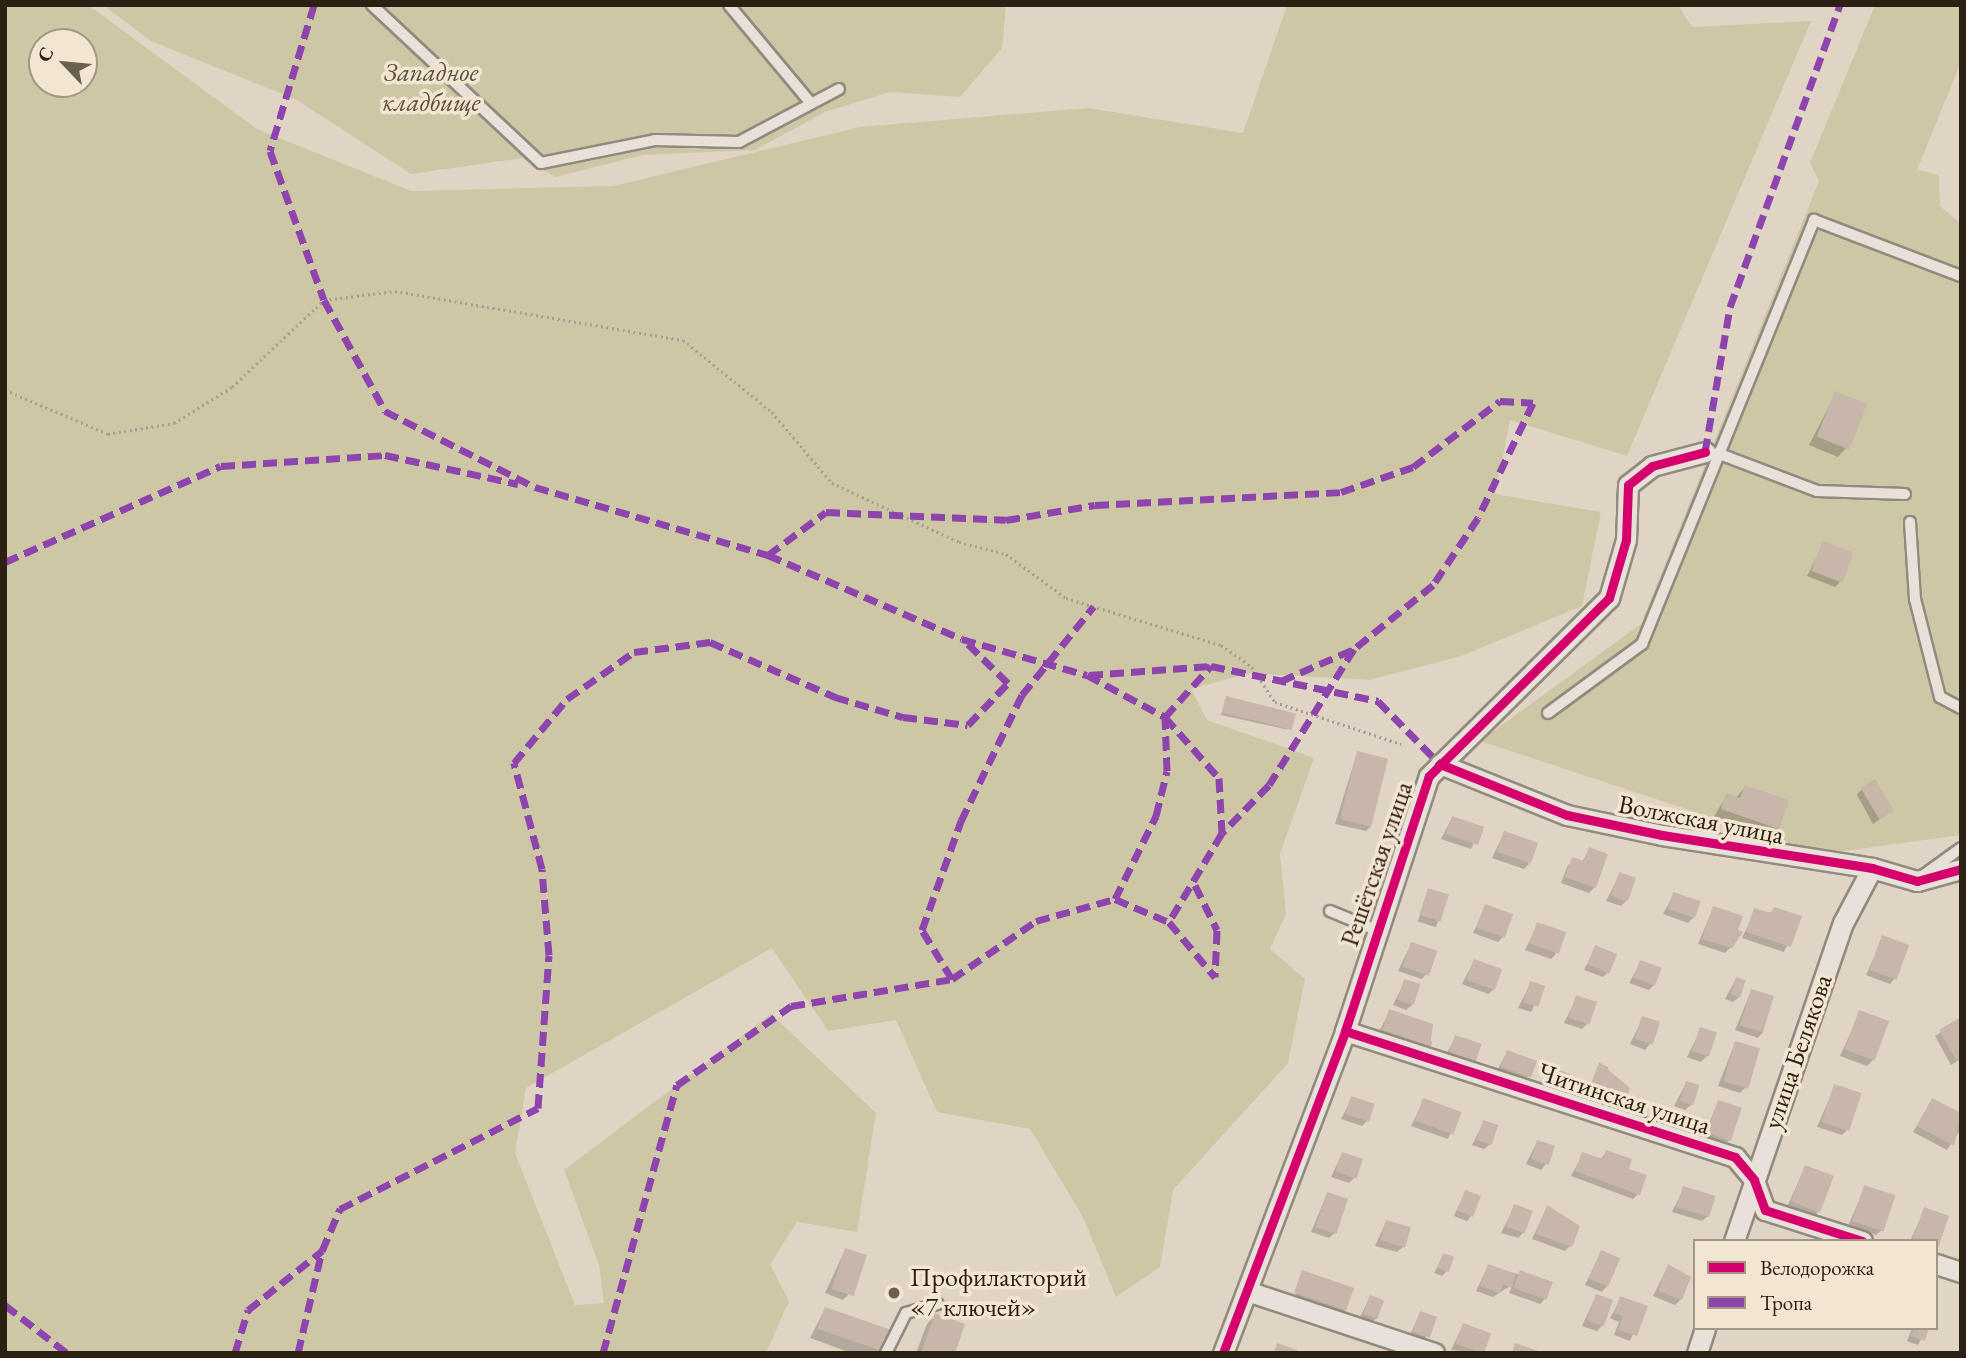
<!DOCTYPE html>
<meta charset="utf-8">
<style>
body{margin:0}
#map{position:relative;width:1966px;height:1358px;overflow:hidden;background:#e0d5c5;font-family:"EB Garamond",serif}
div>[style]{position:absolute}
.green>*{inset:0;background:#cdc7a5}
.shadow>*{inset:0;background:#0003;transform-origin:0 0}
.building>*{inset:0;background:#c7b6a9;transform-origin:0 0}
.path>*{height:2.5px;margin-top:-1.25px;transform-origin:0;background:repeating-linear-gradient(90deg,#a49e96 0 2px,transparent 0 5.5px)}
.roads{filter:drop-shadow(2px 0 #918a7f) drop-shadow(-2px 0 #918a7f) drop-shadow(0 2px #918a7f) drop-shadow(0 -2px #918a7f)}
.lane>*{height:10px;margin:-5px;padding:0 5px;transform-origin:5px;border-radius:5px;background:#e7e1d9}
.street>*{height:19px;margin:-9.5px;padding:0 9.5px;transform-origin:9.5px;border-radius:9.5px;background:#e7e1d9}
.quiet>*{height:7px;margin-top:-3.5px;transform-origin:0;background:repeating-linear-gradient(90deg,#8e44ad 0 14px,transparent 0 21px)}
.cycleway>*{height:9px;margin:-4.5px;padding:0 4.5px;transform-origin:4.5px;border-radius:4.5px;background:#d6006c}
.dots>*{width:19px;height:19px;translate:-50% -50%;box-sizing:border-box;border:4px solid #f2e5d2;border-radius:50%}
span{translate:-50% -50%;white-space:nowrap;text-align:center;line-height:1.15;-webkit-text-stroke:7px #f2e5d2;paint-order:stroke}
.park-label{font-size:26px;color:#574f36;font-style:italic}
.street-label{font-size:26px;color:#2b2011}
.poi-label{font-size:26px;color:#2b2011}
.left{translate:0 -50%;text-align:left}
.frame{position:absolute;inset:0;border:7px solid #2b2011;pointer-events:none}
.legend{position:absolute;left:1693px;top:1239px;width:245px;height:91px;box-sizing:border-box;background:#f2e5d2;border:2px solid #a29685;margin:0;padding:9px 12px;list-style:none;font-size:21px;color:#2b2011}
.legend li{display:flex;align-items:center;gap:14px;height:35px}
.legend b{width:35px;border:2px solid #a29685}
.north{position:absolute;left:28px;top:28px;width:70px;height:70px;box-sizing:border-box;background:#f2e5d2;border:2px solid #a29685;border-radius:50%;rotate:296deg;font-size:19px;font-weight:700;line-height:28px;text-align:center;color:#2b2011}
.north::after{content:'';display:block;margin:auto;width:24px;height:32px;background:#6a5f50;clip-path:polygon(50% 0,100% 100%,50% 72%,0 100%)}
</style>
<div id="map">
<div class="green">
<i style="clip-path:polygon(evenodd,5px 5px,88px 5px,257px 129px,411px 191px,613px 186px,860px 127px,1088px 108px,1243px 133px,1287px 5px,1678px 5px,1692px 27px,1811px 21px,1627px 456px,1510px 420px,1495px 494px,1601px 512px,1582px 606px,1461px 656px,1369px 680px,1251px 673px,1191px 689px,1207px 720px,1314px 758px,1280px 854px,1286px 914px,1270px 949px,1305px 979px,1288px 1063px,1173px 1190px,1160px 1267px,1116px 1297px,1083px 1217px,1030px 1129px,937px 1112px,896px 1020px,828px 1031px,772px 948px,526px 1088px,515px 1153px,575px 1305px,604px 1303px,599px 1265px,564px 1170px,771px 1014px,876px 1113px,857px 1232px,797px 1222px,770px 1264px,789px 1301px,766px 1353px,5px 1353px,5px 5px,42px 42px,84px 42px,84px 84px,42px 84px,42px 42px)"></i>
<i style="clip-path:polygon(103px 5px,1006px 5px,1002px 48px,960px 97px,890px 92px,825px 112px,755px 150px,643px 155px,555px 177px,523px 158px,411px 174px,297px 100px,151px 41px)"></i>
<i style="clip-path:polygon(1875px 5px,1961px 5px,1961px 62px,1917px 170px,1939px 175px,1940px 206px,1961px 224px,1961px 835px,1822px 854px,1480px 741px,1641px 624px,1819px 181px,1810px 163px)"></i>
</div>
<div class="shadow">
<i style="clip-path:polygon(1836px 393px,1846px 448px,1838px 457px,1809px 445px)"></i>
<i style="clip-path:polygon(1824px 543px,1840px 582px,1835px 587px,1807px 576px)"></i>
<i style="clip-path:polygon(1227px 697px,1289px 730px,1221px 715px)"></i>
<i style="clip-path:polygon(1357px 753px,1371px 826px,1366px 831px,1335px 824px)"></i>
<i style="clip-path:polygon(1745px 787px,1778px 828px,1769px 837px,1713px 818px,1727px 795px,1736px 798px)"></i>
<i style="clip-path:polygon(1862px 789px,1892px 811px,1873px 824px,1857px 795px)"></i>
<i style="clip-path:polygon(1452px 818px,1481px 828px,1471px 849px,1441px 839px)"></i>
<i style="clip-path:polygon(1504px 833px,1529px 864px,1524px 869px,1492px 858px)"></i>
<i style="clip-path:polygon(1590px 849px,1595px 887px,1589px 893px,1561px 883px,1568px 865px,1582px 862px)"></i>
<i style="clip-path:polygon(1620px 874px,1626px 901px,1621px 906px,1606px 901px)"></i>
<i style="left:1428px;top:890px;width:19px;height:33px;rotate:18deg"></i>
<i style="clip-path:polygon(1674px 894px,1693px 918px,1688px 923px,1663px 914px)"></i>
<i style="clip-path:polygon(1486px 906px,1503px 937px,1498px 942px,1473px 933px)"></i>
<i style="clip-path:polygon(1713px 908px,1731px 947px,1725px 953px,1698px 944px)"></i>
<i style="clip-path:polygon(1755px 910px,1800px 917px,1784px 952px,1742px 938px)"></i>
<i style="clip-path:polygon(1538px 924px,1556px 954px,1551px 959px,1525px 950px)"></i>
<i style="clip-path:polygon(1883px 937px,1895px 978px,1890px 984px,1866px 975px)"></i>
<i style="clip-path:polygon(1411px 944px,1427px 973px,1422px 979px,1398px 971px)"></i>
<i style="clip-path:polygon(1596px 947px,1609px 972px,1603px 977px,1584px 970px)"></i>
<i style="clip-path:polygon(1474px 961px,1494px 989px,1488px 994px,1462px 984px)"></i>
<i style="clip-path:polygon(1641px 962px,1654px 985px,1649px 990px,1629px 983px)"></i>
<i style="clip-path:polygon(1736px 979px,1739px 997px,1733px 1002px,1725px 999px)"></i>
<i style="clip-path:polygon(1405px 981px,1412px 1005px,1406px 1010px,1393px 1005px)"></i>
<i style="clip-path:polygon(1531px 983px,1543px 987px,1531px 1012px,1518px 1008px)"></i>
<i style="clip-path:polygon(1751px 991px,1763px 1032px,1758px 1038px,1735px 1030px)"></i>
<i style="clip-path:polygon(1577px 997px,1587px 1024px,1582px 1029px,1564px 1023px)"></i>
<i style="clip-path:polygon(1390px 1011px,1432px 1042px,1428px 1055px,1377px 1035px)"></i>
<i style="clip-path:polygon(1860px 1012px,1873px 1060px,1867px 1066px,1840px 1056px)"></i>
<i style="clip-path:polygon(1643px 1018px,1650px 1044px,1645px 1050px,1630px 1044px)"></i>
<i style="clip-path:polygon(1961px 1019px,1961px 1059px,1951px 1065px,1935px 1036px)"></i>
<i style="clip-path:polygon(1701px 1029px,1707px 1056px,1701px 1062px,1687px 1057px)"></i>
<i style="clip-path:polygon(1456px 1037px,1474px 1062px,1469px 1067px,1444px 1058px)"></i>
<i style="clip-path:polygon(1735px 1043px,1745px 1088px,1740px 1093px,1718px 1086px)"></i>
<i style="clip-path:polygon(1507px 1052px,1535px 1062px,1524px 1083px,1496px 1073px)"></i>
<i style="clip-path:polygon(1600px 1064px,1608px 1067px,1606px 1075px,1579px 1111px)"></i>
<i style="clip-path:polygon(1686px 1083px,1691px 1105px,1685px 1110px,1674px 1106px)"></i>
<i style="clip-path:polygon(1835px 1086px,1847px 1130px,1842px 1135px,1817px 1127px)"></i>
<i style="clip-path:polygon(1352px 1098px,1367px 1121px,1362px 1126px,1341px 1119px)"></i>
<i style="clip-path:polygon(1424px 1100px,1460px 1113px,1448px 1139px,1411px 1126px)"></i>
<i style="clip-path:polygon(1932px 1100px,1961px 1115px,1961px 1129px,1947px 1150px,1913px 1132px)"></i>
<i style="clip-path:polygon(1718px 1102px,1730px 1139px,1724px 1145px,1703px 1138px)"></i>
<i style="clip-path:polygon(1484px 1122px,1490px 1144px,1484px 1149px,1472px 1145px)"></i>
<i style="clip-path:polygon(1537px 1142px,1546px 1164px,1541px 1170px,1526px 1164px)"></i>
<i style="clip-path:polygon(1607px 1152px,1638px 1194px,1633px 1199px,1571px 1176px,1583px 1154px,1600px 1160px)"></i>
<i style="clip-path:polygon(1342px 1154px,1354px 1178px,1349px 1183px,1331px 1177px)"></i>
<i style="clip-path:polygon(1805px 1167px,1819px 1211px,1813px 1217px,1787px 1207px)"></i>
<i style="clip-path:polygon(1865px 1187px,1882px 1230px,1876px 1235px,1848px 1226px)"></i>
<i style="clip-path:polygon(1684px 1188px,1708px 1216px,1702px 1221px,1672px 1212px)"></i>
<i style="clip-path:polygon(1465px 1192px,1472px 1215px,1467px 1221px,1454px 1216px)"></i>
<i style="clip-path:polygon(1327px 1194px,1335px 1233px,1329px 1238px,1311px 1232px)"></i>
<i style="clip-path:polygon(1514px 1207px,1523px 1233px,1518px 1238px,1501px 1233px)"></i>
<i style="clip-path:polygon(1547px 1208px,1570px 1246px,1565px 1251px,1532px 1239px)"></i>
<i style="clip-path:polygon(1925px 1209px,1947px 1217px,1936px 1246px,1936px 1241px,1910px 1241px)"></i>
<i style="clip-path:polygon(1386px 1222px,1403px 1247px,1397px 1252px,1375px 1246px)"></i>
<i style="clip-path:polygon(845px 1250px,848px 1295px,843px 1300px,825px 1293px)"></i>
<i style="clip-path:polygon(1601px 1252px,1607px 1286px,1602px 1292px,1585px 1285px)"></i>
<i style="clip-path:polygon(1444px 1255px,1448px 1270px,1442px 1276px,1434px 1273px)"></i>
<i style="clip-path:polygon(1488px 1266px,1551px 1283px,1545px 1299px,1540px 1304px,1509px 1293px,1513px 1284px,1493px 1297px,1476px 1291px)"></i>
<i style="clip-path:polygon(1668px 1266px,1681px 1299px,1675px 1305px,1653px 1296px)"></i>
<i style="left:1303px;top:1272px;width:52px;height:29px;rotate:19deg"></i>
<i style="clip-path:polygon(1596px 1296px,1602px 1326px,1597px 1331px,1582px 1326px)"></i>
<i style="clip-path:polygon(1370px 1297px,1377px 1318px,1371px 1323px,1359px 1319px)"></i>
<i style="clip-path:polygon(1621px 1298px,1646px 1307px,1630px 1341px,1614px 1335px,1619px 1322px,1610px 1318px)"></i>
<i style="clip-path:polygon(825px 1309px,888px 1331px,880px 1351px,851px 1353px,810px 1338px)"></i>
<i style="clip-path:polygon(1420px 1313px,1435px 1318px,1423px 1342px,1409px 1337px)"></i>
<i style="clip-path:polygon(936px 1315px,953px 1353px,916px 1353px,927px 1324px)"></i>
<i style="clip-path:polygon(1463px 1325px,1488px 1334px,1482px 1353px,1451px 1350px)"></i>
<i style="clip-path:polygon(1912px 1328px,1927px 1328px,1918px 1345px,1907px 1341px)"></i>
</div>
<div class="building">
<i style="left:1835px;top:391px;width:35px;height:49px;rotate:22deg"></i>
<i style="left:1823px;top:541px;width:33px;height:32px;rotate:21deg"></i>
<i style="left:1226px;top:696px;width:72px;height:17px;rotate:14deg"></i>
<i style="left:1357px;top:751px;width:32px;height:70px;rotate:14deg"></i>
<i style="left:1875px;top:779px;width:37px;height:17px;rotate:59deg"></i>
<i style="clip-path:polygon(1745px 785px,1789px 800px,1779px 829px,1721px 809px,1726px 793px,1740px 798px)"></i>
<i style="left:1452px;top:816px;width:34px;height:19px;rotate:19deg"></i>
<i style="left:1504px;top:831px;width:36px;height:22px;rotate:19deg"></i>
<i style="clip-path:polygon(1589px 847px,1608px 854px,1596px 888px,1565px 877px,1572px 857px,1584px 861px)"></i>
<i style="left:1619px;top:872px;width:18px;height:25px;rotate:19deg"></i>
<i style="left:1428px;top:888px;width:22px;height:28px;rotate:18deg"></i>
<i style="left:1673px;top:892px;width:29px;height:18px;rotate:18deg"></i>
<i style="left:1485px;top:904px;width:30px;height:25px;rotate:20deg"></i>
<i style="clip-path:polygon(1713px 906px,1743px 916px,1738px 930px,1743px 932px,1732px 948px,1702px 939px)"></i>
<i style="clip-path:polygon(1774px 907px,1802px 916px,1791px 947px,1746px 932px,1754px 908px,1771px 913px)"></i>
<i style="left:1537px;top:922px;width:31px;height:23px;rotate:19deg"></i>
<i style="left:1882px;top:935px;width:29px;height:37px;rotate:20deg"></i>
<i style="left:1411px;top:942px;width:28px;height:26px;rotate:19deg"></i>
<i style="left:1595px;top:945px;width:24px;height:21px;rotate:22deg"></i>
<i style="left:1474px;top:959px;width:30px;height:22px;rotate:20deg"></i>
<i style="left:1640px;top:960px;width:23px;height:19px;rotate:20deg"></i>
<i style="left:1736px;top:977px;width:10px;height:18px;rotate:17deg"></i>
<i style="left:1404px;top:979px;width:17px;height:22px;rotate:17deg"></i>
<i style="left:1530px;top:981px;width:16px;height:22px;rotate:18deg"></i>
<i style="left:1751px;top:989px;width:24px;height:38px;rotate:17deg"></i>
<i style="left:1576px;top:995px;width:22px;height:24px;rotate:18deg"></i>
<i style="clip-path:polygon(1389px 1009px,1433px 1024px,1429px 1056px,1401px 1046px,1404px 1037px,1382px 1030px)"></i>
<i style="left:1859px;top:1010px;width:32px;height:42px;rotate:20deg"></i>
<i style="left:1642px;top:1016px;width:19px;height:24px;rotate:18deg"></i>
<i style="clip-path:polygon(1961px 1017px,1961px 1058px,1956px 1060px,1939px 1030px)"></i>
<i style="left:1700px;top:1027px;width:18px;height:25px;rotate:19deg"></i>
<i style="left:1455px;top:1035px;width:28px;height:19px;rotate:18deg"></i>
<i style="left:1735px;top:1041px;width:26px;height:42px;rotate:16deg"></i>
<i style="left:1507px;top:1050px;width:32px;height:18px;rotate:20deg"></i>
<i style="clip-path:polygon(1599px 1062px,1630px 1088px,1622px 1111px,1599px 1103px,1596px 1111px,1583px 1106px)"></i>
<i style="left:1554px;top:1068px;width:17px;height:20px;rotate:21deg"></i>
<i style="left:1686px;top:1081px;width:14px;height:21px;rotate:17deg"></i>
<i style="left:1834px;top:1084px;width:29px;height:40px;rotate:18deg"></i>
<i style="left:1351px;top:1096px;width:25px;height:19px;rotate:18deg"></i>
<i style="left:1423px;top:1098px;width:41px;height:24px;rotate:20deg"></i>
<i style="clip-path:polygon(1932px 1098px,1961px 1113px,1954px 1146px,1917px 1126px)"></i>
<i style="left:1718px;top:1100px;width:25px;height:35px;rotate:18deg"></i>
<i style="left:1483px;top:1120px;width:16px;height:21px;rotate:18deg"></i>
<i style="left:1537px;top:1140px;width:19px;height:20px;rotate:18deg"></i>
<i style="clip-path:polygon(1606px 1150px,1632px 1159px,1629px 1169px,1647px 1175px,1640px 1195px,1575px 1171px,1582px 1152px,1603px 1159px)"></i>
<i style="left:1342px;top:1152px;width:22px;height:21px;rotate:18deg"></i>
<i style="left:1805px;top:1165px;width:31px;height:39px;rotate:21deg"></i>
<i style="left:1864px;top:1185px;width:33px;height:38px;rotate:18deg"></i>
<i style="left:1683px;top:1186px;width:34px;height:22px;rotate:17deg"></i>
<i style="left:1465px;top:1190px;width:17px;height:22px;rotate:21deg"></i>
<i style="left:1327px;top:1192px;width:22px;height:37px;rotate:18deg"></i>
<i style="left:1514px;top:1204px;width:20px;height:24px;rotate:20deg"></i>
<i style="clip-path:polygon(1547px 1205px,1580px 1226px,1572px 1247px,1536px 1234px)"></i>
<i style="clip-path:polygon(1924px 1207px,1949px 1216px,1937px 1251px,1936px 1241px,1913px 1238px)"></i>
<i style="left:1386px;top:1220px;width:26px;height:21px;rotate:16deg"></i>
<i style="left:845px;top:1248px;width:23px;height:43px;rotate:18deg"></i>
<i style="left:1601px;top:1250px;width:21px;height:31px;rotate:23deg"></i>
<i style="left:1443px;top:1253px;width:12px;height:16px;rotate:20deg"></i>
<i style="clip-path:polygon(1488px 1264px,1516px 1274px,1511px 1288px,1503px 1284px,1500px 1293px,1480px 1286px)"></i>
<i style="clip-path:polygon(1668px 1264px,1691px 1277px,1682px 1300px,1658px 1291px)"></i>
<i style="left:1302px;top:1270px;width:55px;height:24px;rotate:19deg"></i>
<i style="left:1520px;top:1270px;width:35px;height:19px;rotate:20deg"></i>
<i style="left:1596px;top:1294px;width:18px;height:28px;rotate:19deg"></i>
<i style="left:1370px;top:1295px;width:15px;height:20px;rotate:20deg"></i>
<i style="clip-path:polygon(1620px 1296px,1648px 1306px,1637px 1336px,1618px 1330px,1623px 1316px,1614px 1313px)"></i>
<i style="left:825px;top:1307px;width:69px;height:23px;rotate:19deg"></i>
<i style="left:1420px;top:1311px;width:18px;height:22px;rotate:19deg"></i>
<i style="clip-path:polygon(935px 1313px,965px 1324px,955px 1353px,921px 1353px)"></i>
<i style="left:1463px;top:1323px;width:30px;height:22px;rotate:20deg"></i>
<i style="clip-path:polygon(1914px 1328px,1929px 1328px,1925px 1341px,1911px 1336px)"></i>
<i style="clip-path:polygon(1277px 1343px,1297px 1350px,1296px 1353px,1274px 1353px)"></i>
<i style="clip-path:polygon(1515px 1343px,1541px 1352px,1541px 1353px,1512px 1353px)"></i>
</div>
<div class="path">
<i style="left:5px;top:390px;width:112px;rotate:23.1deg"></i>
<i style="left:108px;top:434px;width:67px;rotate:-9.5deg"></i>
<i style="left:174px;top:423px;width:68px;rotate:-31.8deg"></i>
<i style="left:232px;top:387px;width:127px;rotate:-43.4deg"></i>
<i style="left:324px;top:300px;width:72px;rotate:-7.2deg"></i>
<i style="left:395px;top:291px;width:292px;rotate:9.7deg"></i>
<i style="left:683px;top:340px;width:114px;rotate:39deg"></i>
<i style="left:772px;top:412px;width:93px;rotate:49.8deg"></i>
<i style="left:832px;top:483px;width:140px;rotate:24.9deg"></i>
<i style="left:959px;top:542px;width:49px;rotate:14.3deg"></i>
<i style="left:1006px;top:554px;width:74px;rotate:36.3deg"></i>
<i style="left:1066px;top:598px;width:162px;rotate:16.9deg"></i>
<i style="left:1221px;top:645px;width:38px;rotate:35deg"></i>
<i style="left:1252px;top:667px;width:42px;rotate:56.7deg"></i>
<i style="left:1275px;top:702px;width:133px;rotate:18.4deg"></i>
</div>
<div class="roads">
<div class="lane">
<i style="left:372px;top:5px;width:231px;rotate:43.1deg"></i>
<i style="left:541px;top:163px;width:116px;rotate:-11.4deg"></i>
<i style="left:655px;top:140px;width:84px;rotate:1.4deg"></i>
<i style="left:739px;top:142px;width:113px;rotate:-27.9deg"></i>
<i style="left:729px;top:5px;width:125px;rotate:50.2deg"></i>
<i style="left:1717px;top:453px;width:107px;rotate:20.8deg"></i>
<i style="left:1817px;top:491px;width:88px;rotate:2deg"></i>
<i style="left:1910px;top:522px;width:77px;rotate:86.3deg"></i>
<i style="left:1915px;top:599px;width:101px;rotate:75.7deg"></i>
<i style="left:1940px;top:697px;width:24px;rotate:28deg"></i>
<i style="left:1548px;top:713px;width:117px;rotate:-36.3deg"></i>
<i style="left:1642px;top:644px;width:458px;rotate:-67.9deg"></i>
<i style="left:1814px;top:220px;width:157px;rotate:20.9deg"></i>
<i style="left:1925px;top:874px;width:44px;rotate:-35.8deg"></i>
<i style="left:1330px;top:911px;width:50px;rotate:22.4deg"></i>
<i style="left:886px;top:1353px;width:45px;rotate:-63.4deg"></i>
<i style="left:906px;top:1313px;width:33px;rotate:-16deg"></i>
</div>
<div class="street">
<i style="left:1440px;top:764px;width:137px;rotate:21.9deg"></i>
<i style="left:1567px;top:815px;width:97px;rotate:11.9deg"></i>
<i style="left:1662px;top:835px;width:213px;rotate:8.9deg"></i>
<i style="left:1872px;top:868px;width:47px;rotate:16.1deg"></i>
<i style="left:1917px;top:881px;width:46px;rotate:-15.3deg"></i>
<i style="left:1345px;top:1031px;width:410px;rotate:17.9deg"></i>
<i style="left:1735px;top:1157px;width:30px;rotate:50deg"></i>
<i style="left:1754px;top:1180px;width:32px;rotate:70deg"></i>
<i style="left:1765px;top:1210px;width:102px;rotate:17.7deg"></i>
<i style="left:1734px;top:1241px;width:336px;rotate:-71.1deg"></i>
<i style="left:1843px;top:923px;width:62px;rotate:-62.2deg"></i>
<i style="left:1936px;top:1264px;width:26px;rotate:18deg"></i>
<i style="left:1250px;top:1292px;width:194px;rotate:18.3deg"></i>
<i style="left:1223px;top:1353px;width:344px;rotate:-69.2deg"></i>
<i style="left:1345px;top:1031px;width:268px;rotate:-71.8deg"></i>
<i style="left:1429px;top:776px;width:253px;rotate:-44.7deg"></i>
<i style="left:1609px;top:598px;width:60px;rotate:-73.7deg"></i>
<i style="left:1626px;top:540px;width:55px;rotate:-87.9deg"></i>
<i style="left:1628px;top:485px;width:31px;rotate:-38deg"></i>
<i style="left:1652px;top:466px;width:55px;rotate:-14.8deg"></i>
<i style="left:1697px;top:1353px;width:26px;rotate:-72deg"></i>
</div>
</div>
<div class="quiet">
<i style="left:314px;top:5px;width:152px;rotate:106.8deg"></i>
<i style="left:270px;top:151px;width:158px;rotate:70.1deg"></i>
<i style="left:324px;top:300px;width:127px;rotate:61.2deg"></i>
<i style="left:385px;top:411px;width:168px;rotate:26.9deg"></i>
<i style="left:535px;top:487px;width:243px;rotate:16.3deg"></i>
<i style="left:768px;top:555px;width:211px;rotate:23.4deg"></i>
<i style="left:962px;top:639px;width:130px;rotate:16.1deg"></i>
<i style="left:1087px;top:675px;width:89px;rotate:28.3deg"></i>
<i style="left:1165px;top:717px;width:81px;rotate:48.5deg"></i>
<i style="left:1219px;top:778px;width:55px;rotate:86.9deg"></i>
<i style="left:1705px;top:452px;width:147px;rotate:-80.2deg"></i>
<i style="left:1730px;top:307px;width:321px;rotate:-70deg"></i>
<i style="left:768px;top:555px;width:72px;rotate:-36.6deg"></i>
<i style="left:826px;top:512px;width:180px;rotate:2.5deg"></i>
<i style="left:1006px;top:520px;width:90px;rotate:-9.6deg"></i>
<i style="left:1095px;top:505px;width:246px;rotate:-3deg"></i>
<i style="left:1341px;top:492px;width:76px;rotate:-19.1deg"></i>
<i style="left:1413px;top:467px;width:109px;rotate:-37.2deg"></i>
<i style="left:1500px;top:401px;width:33px;rotate:3deg"></i>
<i style="left:1533px;top:403px;width:127px;rotate:115.6deg"></i>
<i style="left:1478px;top:518px;width:81px;rotate:123.9deg"></i>
<i style="left:1433px;top:585px;width:102px;rotate:141deg"></i>
<i style="left:1354px;top:649px;width:160px;rotate:122deg"></i>
<i style="left:1269px;top:785px;width:67px;rotate:134.4deg"></i>
<i style="left:1222px;top:833px;width:104px;rotate:120.8deg"></i>
<i style="left:5px;top:562px;width:236px;rotate:-24deg"></i>
<i style="left:221px;top:466px;width:164px;rotate:-3.8deg"></i>
<i style="left:385px;top:455px;width:136px;rotate:12.3deg"></i>
<i style="left:1089px;top:675px;width:122px;rotate:-4.2deg"></i>
<i style="left:1211px;top:666px;width:171px;rotate:11.8deg"></i>
<i style="left:1378px;top:701px;width:88px;rotate:45.5deg"></i>
<i style="left:1281px;top:681px;width:80px;rotate:-23.7deg"></i>
<i style="left:1195px;top:885px;width:50px;rotate:63.9deg"></i>
<i style="left:1217px;top:930px;width:47px;rotate:92.4deg"></i>
<i style="left:1115px;top:899px;width:93px;rotate:-63.7deg"></i>
<i style="left:1156px;top:816px;width:46px;rotate:-76.3deg"></i>
<i style="left:1167px;top:771px;width:54px;rotate:-92.1deg"></i>
<i style="left:1165px;top:717px;width:69px;rotate:-48deg"></i>
<i style="left:952px;top:979px;width:57px;rotate:-121.5deg"></i>
<i style="left:922px;top:930px;width:116px;rotate:-70.3deg"></i>
<i style="left:961px;top:821px;width:140px;rotate:-64.2deg"></i>
<i style="left:1022px;top:695px;width:114px;rotate:-51deg"></i>
<i style="left:5px;top:1305px;width:78px;rotate:37.7deg"></i>
<i style="left:235px;top:1353px;width:45px;rotate:-73.2deg"></i>
<i style="left:248px;top:1310px;width:95px;rotate:-38.6deg"></i>
<i style="left:298px;top:1353px;width:105px;rotate:-76.8deg"></i>
<i style="left:322px;top:1251px;width:46px;rotate:-66.8deg"></i>
<i style="left:340px;top:1209px;width:222px;rotate:-27deg"></i>
<i style="left:538px;top:1108px;width:153px;rotate:-85.9deg"></i>
<i style="left:549px;top:955px;width:86px;rotate:-94.7deg"></i>
<i style="left:542px;top:869px;width:110px;rotate:-104.8deg"></i>
<i style="left:514px;top:763px;width:83px;rotate:-50.4deg"></i>
<i style="left:567px;top:699px;width:82px;rotate:-35deg"></i>
<i style="left:634px;top:652px;width:77px;rotate:-7.5deg"></i>
<i style="left:710px;top:642px;width:137px;rotate:23.7deg"></i>
<i style="left:835px;top:697px;width:71px;rotate:16.4deg"></i>
<i style="left:903px;top:717px;width:65px;rotate:7deg"></i>
<i style="left:968px;top:725px;width:58px;rotate:-46.4deg"></i>
<i style="left:1008px;top:683px;width:60px;rotate:-135.7deg"></i>
<i style="left:603px;top:1353px;width:278px;rotate:-74.6deg"></i>
<i style="left:677px;top:1085px;width:139px;rotate:-34.7deg"></i>
<i style="left:791px;top:1006px;width:163px;rotate:-9.5deg"></i>
<i style="left:952px;top:979px;width:102px;rotate:-34.6deg"></i>
<i style="left:1036px;top:921px;width:82px;rotate:-15.6deg"></i>
<i style="left:1115px;top:899px;width:59px;rotate:23.1deg"></i>
<i style="left:1169px;top:922px;width:72px;rotate:50.1deg"></i>
</div>
<div class="cycleway">
<i style="left:1440px;top:764px;width:137px;rotate:21.9deg"></i>
<i style="left:1567px;top:815px;width:97px;rotate:11.9deg"></i>
<i style="left:1662px;top:835px;width:213px;rotate:8.9deg"></i>
<i style="left:1872px;top:868px;width:47px;rotate:16.1deg"></i>
<i style="left:1917px;top:881px;width:46px;rotate:-15.3deg"></i>
<i style="left:1345px;top:1031px;width:410px;rotate:17.9deg"></i>
<i style="left:1735px;top:1157px;width:30px;rotate:50deg"></i>
<i style="left:1754px;top:1180px;width:32px;rotate:70deg"></i>
<i style="left:1765px;top:1210px;width:102px;rotate:17.7deg"></i>
<i style="left:1223px;top:1353px;width:344px;rotate:-69.2deg"></i>
<i style="left:1345px;top:1031px;width:268px;rotate:-71.8deg"></i>
<i style="left:1429px;top:776px;width:253px;rotate:-44.7deg"></i>
<i style="left:1609px;top:598px;width:60px;rotate:-73.7deg"></i>
<i style="left:1626px;top:540px;width:55px;rotate:-87.9deg"></i>
<i style="left:1628px;top:485px;width:31px;rotate:-38deg"></i>
<i style="left:1652px;top:466px;width:55px;rotate:-14.8deg"></i>
</div>
<div class="dots">
<i style="left:894px;top:1293px;background:#6a5f50"></i>
</div>
<div class="park-label">
<span style="left:431px;top:88px">Западное<br>кладбище</span>
</div>
<div class="street-label">
<span style="left:1701px;top:820px;rotate:11deg">Волжская улица</span>
<span style="left:1377px;top:864px;rotate:-71deg">Решётская улица</span>
<span style="left:1798px;top:1052px;rotate:-71deg">улица Белякова</span>
<span style="left:1624px;top:1099px;rotate:18deg">Читинская улица</span>
</div>
<div class="poi-label">
<span class="left" style="left:910px;top:1293px">Профилакторий<br>«7 ключей»</span>
</div>
<div class="frame"></div>
<ul class="legend">
<li><b style="height:9px;background:#d6006c"></b>Велодорожка</li>
<li><b style="height:9px;background:#8e44ad"></b>Тропа</li>
</ul>
<div class="north">С</div>
</div>
